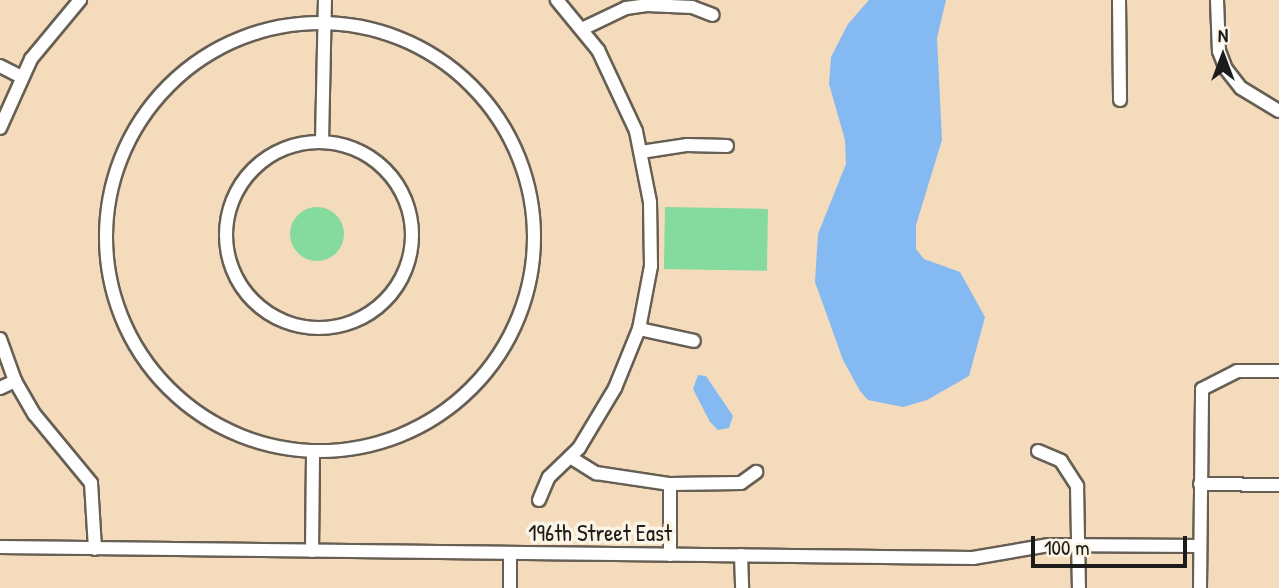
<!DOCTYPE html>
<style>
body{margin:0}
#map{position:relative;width:1279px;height:588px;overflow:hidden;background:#f3dbbc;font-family:"Patrick Hand",sans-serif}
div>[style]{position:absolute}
.green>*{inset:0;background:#85da9d;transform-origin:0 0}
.round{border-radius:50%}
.water>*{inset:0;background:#84b9f2}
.roads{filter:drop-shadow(2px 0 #675f54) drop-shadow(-2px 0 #675f54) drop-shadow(0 2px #675f54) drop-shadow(0 -2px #675f54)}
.minor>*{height:12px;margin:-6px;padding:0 6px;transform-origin:6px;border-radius:6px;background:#fff}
.minor>.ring{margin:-6px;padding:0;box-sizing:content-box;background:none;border:12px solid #fff;border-radius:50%}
span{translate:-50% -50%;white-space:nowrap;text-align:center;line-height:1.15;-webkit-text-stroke:7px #fcf5e5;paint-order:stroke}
.street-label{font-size:23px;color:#1c1c1c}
.north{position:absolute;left:1188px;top:21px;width:70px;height:70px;-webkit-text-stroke:5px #fcf5e5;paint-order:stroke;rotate:0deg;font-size:19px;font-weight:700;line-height:28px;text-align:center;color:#1c1c1c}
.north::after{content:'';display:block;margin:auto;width:24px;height:32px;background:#1c1c1c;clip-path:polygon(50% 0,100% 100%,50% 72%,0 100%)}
.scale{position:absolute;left:1031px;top:536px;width:156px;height:32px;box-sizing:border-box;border:4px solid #1c1c1c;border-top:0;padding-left:9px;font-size:21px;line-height:24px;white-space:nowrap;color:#1c1c1c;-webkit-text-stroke:5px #fcf5e5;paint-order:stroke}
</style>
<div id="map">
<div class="green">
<i class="round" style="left:290px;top:207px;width:54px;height:54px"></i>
<i style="left:665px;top:207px;width:103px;height:62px;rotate:1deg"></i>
</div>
<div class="water">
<i style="clip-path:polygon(869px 0,946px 0,937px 38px,942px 140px,916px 225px,916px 249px,924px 259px,960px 272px,985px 317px,969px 376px,927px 400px,903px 407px,868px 400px,860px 391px,843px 360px,815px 282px,818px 234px,846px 164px,845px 140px,829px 84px,831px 57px,848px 24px)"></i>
<i style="clip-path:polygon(698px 375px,706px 376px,733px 416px,729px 428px,718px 430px,710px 422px,693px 389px)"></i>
</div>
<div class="roads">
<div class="minor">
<i style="left:1119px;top:0;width:100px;rotate:89.4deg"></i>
<i style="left:1217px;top:0;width:51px;rotate:87.8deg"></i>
<i style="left:1219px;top:51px;width:19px;rotate:69deg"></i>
<i style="left:1226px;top:69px;width:24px;rotate:52deg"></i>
<i style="left:1241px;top:88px;width:44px;rotate:31.2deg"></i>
<i class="ring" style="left:106px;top:23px;width:416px;height:416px"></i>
<i style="left:582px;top:29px;width:49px;rotate:-25.5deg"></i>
<i style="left:626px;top:8px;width:21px;rotate:-8deg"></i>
<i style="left:647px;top:5px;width:45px;rotate:2.5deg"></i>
<i style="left:692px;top:7px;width:22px;rotate:21deg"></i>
<i style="left:0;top:66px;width:25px;rotate:27deg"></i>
<i style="left:0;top:128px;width:76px;rotate:-65.8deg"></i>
<i style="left:31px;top:59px;width:77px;rotate:-50.3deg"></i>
<i style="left:322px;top:142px;width:142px;rotate:-88.8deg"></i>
<i class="ring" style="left:226px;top:142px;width:174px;height:174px"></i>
<i style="left:641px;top:152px;width:47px;rotate:-8.7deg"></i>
<i style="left:687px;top:145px;width:40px;rotate:1.4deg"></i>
<i style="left:639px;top:329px;width:56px;rotate:12.3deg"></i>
<i style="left:0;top:339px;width:45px;rotate:70.3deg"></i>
<i style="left:15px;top:381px;width:39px;rotate:60deg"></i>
<i style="left:35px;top:415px;width:88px;rotate:50.5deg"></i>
<i style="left:91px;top:483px;width:66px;rotate:86.5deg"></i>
<i style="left:0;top:388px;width:17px;rotate:-25deg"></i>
<i style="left:1038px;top:451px;width:25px;rotate:23deg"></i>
<i style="left:1061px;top:461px;width:30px;rotate:57deg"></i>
<i style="left:1077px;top:486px;width:102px;rotate:88.9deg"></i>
<i style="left:570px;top:457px;width:31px;rotate:32deg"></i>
<i style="left:596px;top:473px;width:75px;rotate:8.5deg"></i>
<i style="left:670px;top:484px;width:71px;rotate:-0.8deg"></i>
<i style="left:741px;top:483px;width:19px;rotate:-36deg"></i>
<i style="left:670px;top:484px;width:71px;rotate:90deg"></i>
<i style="left:1200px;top:484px;width:79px;rotate:0.7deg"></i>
<i style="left:539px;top:500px;width:25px;rotate:-67deg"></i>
<i style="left:549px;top:477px;width:42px;rotate:-44deg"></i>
<i style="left:579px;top:448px;width:70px;rotate:-59deg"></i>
<i style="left:615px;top:388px;width:64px;rotate:-67.9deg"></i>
<i style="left:639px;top:329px;width:64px;rotate:-79.2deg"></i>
<i style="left:651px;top:266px;width:64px;rotate:-90.9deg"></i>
<i style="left:650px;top:202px;width:72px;rotate:-101.2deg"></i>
<i style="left:636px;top:131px;width:89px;rotate:-115.1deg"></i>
<i style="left:598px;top:50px;width:65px;rotate:-129.4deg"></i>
<i style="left:0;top:547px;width:973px;rotate:0.65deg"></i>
<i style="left:973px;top:558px;width:77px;rotate:-9.7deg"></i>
<i style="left:1049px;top:545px;width:150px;rotate:0.4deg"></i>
<i style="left:312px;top:551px;width:100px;rotate:-89.4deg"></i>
<i style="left:741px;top:555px;width:33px;rotate:88deg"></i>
<i style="left:510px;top:588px;width:34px;rotate:-90deg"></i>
<i style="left:1200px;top:588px;width:199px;rotate:-89.4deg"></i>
<i style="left:1202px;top:389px;width:39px;rotate:-27deg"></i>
<i style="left:1237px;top:371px;width:42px"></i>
</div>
</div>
<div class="street-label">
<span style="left:600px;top:533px">196th Street East</span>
</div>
<div class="north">N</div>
<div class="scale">100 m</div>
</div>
